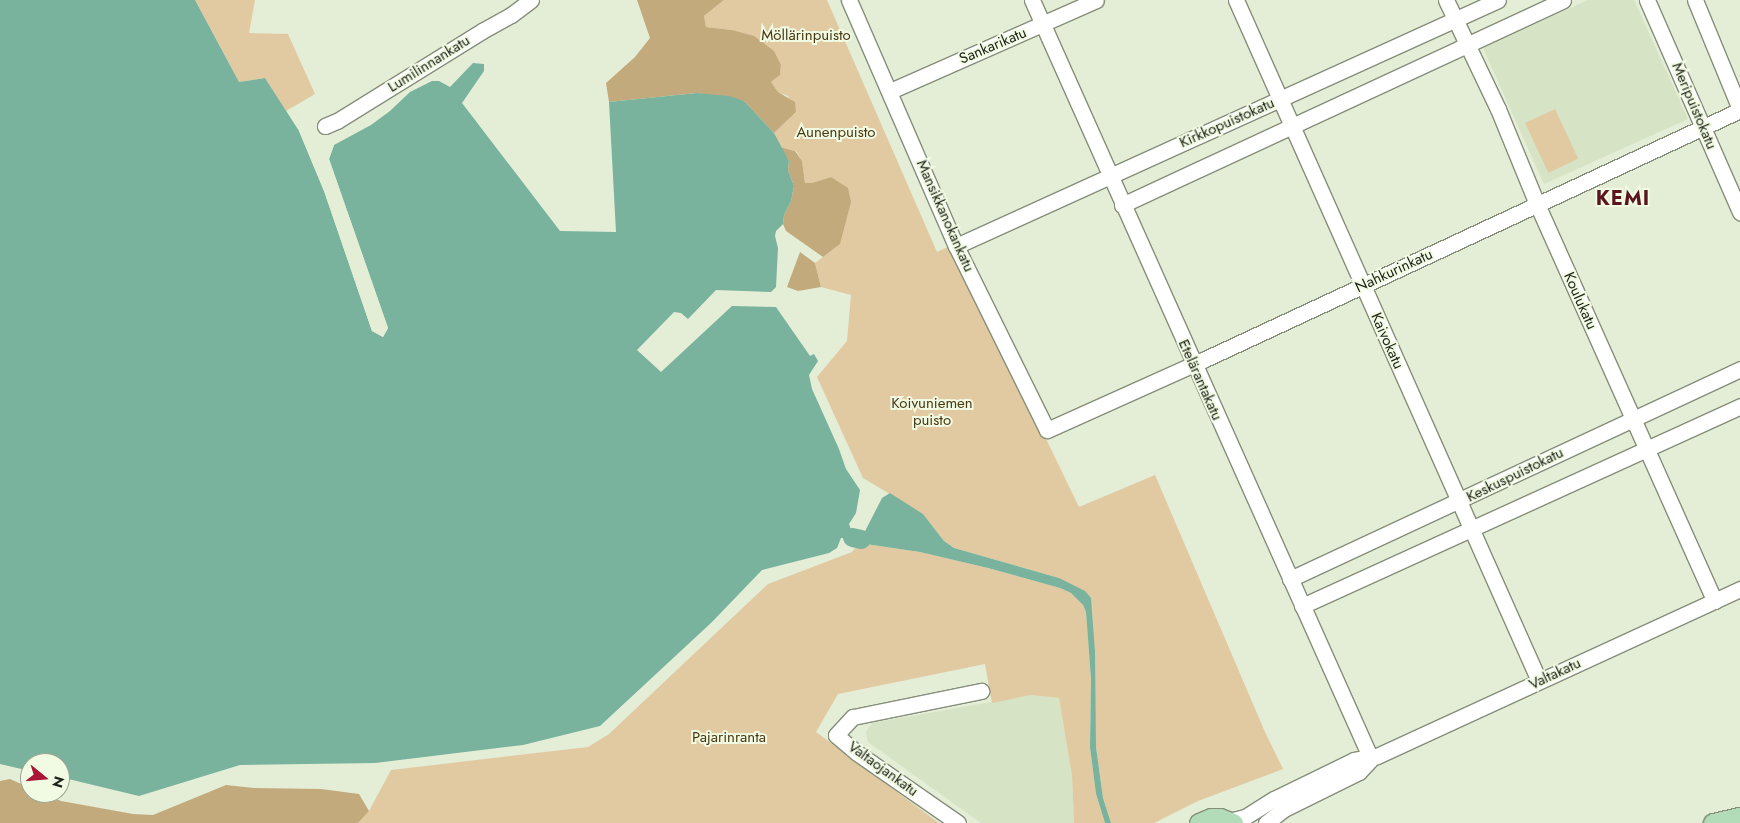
<!DOCTYPE html>
<meta charset="utf-8">
<style>
body{margin:0}
#map{position:relative;width:1740px;height:823px;overflow:hidden;background:#e4edd6;font-family:Jost,sans-serif}
div>[style]{position:absolute}
.built>*{inset:0;background:#d6e3c5}
.green>*{inset:0;background:#e1caa2;transform-origin:0 0}
.forest>*{inset:0;background:#c3aa7d}
.water>*{inset:0;background:#79b29d}
.pier>*{inset:0;background:#e4edd6}
.river>*{height:19px;margin:-9.5px;padding:0 9.5px;transform-origin:9.5px;border-radius:9.5px;background:#79b29d}
.roads{filter:drop-shadow(1px 0 #858e79) drop-shadow(-1px 0 #858e79) drop-shadow(0 1px #858e79) drop-shadow(0 -1px #858e79)}
.minor>*{height:15px;margin:-7.5px;padding:0 7.5px;transform-origin:7.5px;border-radius:7.5px;background:#fff}
.major>*{height:19px;margin:-9.5px;padding:0 9.5px;transform-origin:9.5px;border-radius:9.5px;background:#b1dcb7}
span{translate:-50% -50%;white-space:nowrap;text-align:center;line-height:1.15;-webkit-text-stroke:4px #f1fbe3;paint-order:stroke}
.park-label{font-size:15px;color:#493712}
.street-label{font-size:15px;color:#1d2018}
.district-label{font-size:20px;color:#5a151f;font-weight:700;letter-spacing:1px}
.north{position:absolute;left:20px;top:753px;width:50px;height:50px;box-sizing:border-box;background:#f1fbe3;border:1px solid #9ca392;border-radius:50%;rotate:107deg;font-size:14px;font-weight:700;line-height:20px;text-align:center;color:#1d2018}
.north::after{content:'';display:block;margin:auto;width:18px;height:22px;background:#aa1437;clip-path:polygon(50% 0,100% 100%,50% 72%,0 100%)}
</style>
<div id="map">
<div class="built">
<i style="clip-path:polygon(1588px 0,1634px 0,1688px 119px,1544px 184px,1483px 48px)"></i>
<i style="clip-path:polygon(1031px 695px,1059px 698px,1072px 776px,1074px 823px,981px 823px,868px 742px,866px 732px,872px 723px)"></i>
</div>
<div class="green">
<i style="clip-path:polygon(195px 0,255px 0,249px 33px,288px 34px,315px 94px,286px 111px,265px 78px,239px 82px)"></i>
<i style="clip-path:polygon(724px 0,827px 0,937px 252px,952px 245px,1079px 507px,1155px 475px,1265px 732px,1283px 769px,1198px 801px,1154px 823px,1111px 823px,1103px 798px,1096px 747px,1092px 609px,1059px 578px,954px 548px,944px 541px,923px 514px,863px 478px,817px 377px,847px 341px,851px 295px,821px 287px,815px 263px,840px 244px,831px 177px,812px 183px,805px 183px,802px 161px,796px 151px,780px 147px,774px 133px,796px 112px,788px 96px,778px 92px,771px 82px,780px 75px,781px 65px,732px 30px,706px 27px,704px 16px)"></i>
<i style="left:1555px;top:109px;width:55px;height:33px;rotate:65deg"></i>
<i style="clip-path:polygon(859px 543px,920px 552px,988px 568px,1060px 588px,1071px 593px,1083px 605px,1086px 612px,1091px 679px,1090px 747px,1096px 794px,1105px 823px,1074px 823px,1072px 776px,1059px 698px,1031px 695px,992px 703px,985px 664px,838px 694px,816px 732px,939px 823px,358px 823px,369px 811px,391px 770px,588px 747px,609px 734px,768px 584px,852px 552px)"></i>
</div>
<div class="forest">
<i style="clip-path:polygon(637px 0,724px 0,704px 16px,706px 27px,732px 30px,754px 36px,774px 51px,781px 65px,780px 75px,771px 82px,778px 92px,795px 102px,796px 112px,774px 133px,744px 101px,697px 93px,609px 102px,606px 83px,635px 57px,650px 38px)"></i>
<i style="clip-path:polygon(780px 147px,795px 151px,802px 161px,805px 183px,812px 183px,831px 177px,848px 188px,851px 202px,840px 244px,823px 257px,786px 231px,783px 224px,784px 215px,791px 201px,794px 186px,788px 170px,789px 161px)"></i>
<i style="clip-path:polygon(800px 252px,815px 263px,821px 287px,798px 291px,787px 287px)"></i>
<i style="clip-path:polygon(10px 779px,30px 788px,30px 793px,42px 793px,61px 801px,133px 814px,153px 815px,226px 785px,254px 788px,321px 789px,359px 794px,369px 811px,358px 823px,0 823px,0 781px)"></i>
</div>
<div class="water">
<i style="clip-path:polygon(0 0,195px 0,239px 82px,265px 78px,299px 131px,324px 191px,372px 331px,383px 337px,388px 328px,329px 159px,334px 145px,371px 125px,390px 111px,410px 92px,432px 81px,439px 81px,450px 87px,473px 63px,484px 64px,484px 71px,462px 103px,560px 231px,616px 232px,609px 102px,697px 93px,729px 96px,744px 101px,774px 133px,789px 161px,788px 170px,794px 186px,791px 201px,784px 215px,783px 224px,776px 231px,775px 236px,778px 248px,776px 287px,771px 292px,716px 290px,688px 319px,681px 313px,674px 312px,637px 350px,661px 372px,732px 306px,776px 307px,810px 356px,814px 354px,818px 361px,809px 375px,812px 389px,839px 449px,846px 469px,860px 490px,856px 513px,849px 524px,853px 535px,851px 538px,841px 538px,837px 548px,829px 553px,762px 570px,712px 622px,600px 726px,523px 745px,375px 763px,240px 765px,139px 796px,60px 777px,60px 763px,30px 763px,30px 771px,0 764px)"></i>
<i style="clip-path:polygon(890px 493px,923px 514px,944px 541px,954px 548px,1059px 578px,1085px 591px,1091px 598px,1095px 652px,1096px 747px,1103px 798px,1111px 823px,1105px 823px,1096px 794px,1090px 747px,1091px 679px,1086px 612px,1083px 605px,1071px 593px,1060px 588px,988px 568px,920px 552px,859px 543px,882px 498px)"></i>
</div>
<div class="pier">
<i style="clip-path:polygon(299px 131px,302px 131px,326px 190px,374px 330px,382px 334px,385px 328px,327px 160px,328px 150px,334px 145px,329px 159px,388px 328px,383px 337px,372px 331px,324px 191px)"></i>
</div>
<div class="river">
<i style="left:852px;top:537px;width:9px;rotate:13deg"></i>
</div>
<div class="roads">
<div class="minor">
<i style="left:849px;top:0;width:268px;rotate:66.5deg"></i>
<i style="left:956px;top:246px;width:205px;rotate:63.7deg"></i>
<i style="left:1047px;top:430px;width:171px;rotate:-24.2deg"></i>
<i style="left:1203px;top:360px;width:592px;rotate:-24.96deg"></i>
<i style="left:1032px;top:0;width:831px;rotate:65.93deg"></i>
<i style="left:1236px;top:0;width:745px;rotate:66.01deg"></i>
<i style="left:1446px;top:0;width:121px;rotate:64.5deg"></i>
<i style="left:1498px;top:109px;width:103px;rotate:67.7deg"></i>
<i style="left:1537px;top:204px;width:435px;rotate:65.9deg"></i>
<i style="left:1647px;top:0;width:232px;rotate:66.3deg"></i>
<i style="left:1695px;top:0;width:118px;rotate:67.6deg"></i>
<i style="left:890px;top:91px;width:225px;rotate:-23.8deg"></i>
<i style="left:325px;top:126px;width:13px;rotate:-23deg"></i>
<i style="left:337px;top:121px;width:171px;rotate:-31.8deg"></i>
<i style="left:482px;top:31px;width:33px;rotate:-29deg"></i>
<i style="left:511px;top:15px;width:25px;rotate:-37deg"></i>
<i style="left:1122px;top:205px;width:486px;rotate:-24.9deg"></i>
<i style="left:956px;top:246px;width:595px;rotate:-24.41deg"></i>
<i style="left:1290px;top:579px;width:497px;rotate:-25deg"></i>
<i style="left:1302px;top:606px;width:482px;rotate:-24.5deg"></i>
<i style="left:1229px;top:821px;width:16px;rotate:-14deg"></i>
<i style="left:1245px;top:817px;width:34px;rotate:-32deg"></i>
<i style="left:1274px;top:799px;width:89px;rotate:-26deg"></i>
<i style="left:1354px;top:760px;width:23px;rotate:-10deg"></i>
<i style="left:1377px;top:756px;width:400px;rotate:-24.7deg"></i>
<i style="left:958px;top:823px;width:124px;rotate:-145.2deg"></i>
<i style="left:856px;top:752px;width:26px;rotate:-140deg"></i>
<i style="left:836px;top:735px;width:25px;rotate:-47deg"></i>
<i style="left:853px;top:717px;width:131px;rotate:-11.5deg"></i>
<i style="left:1266px;top:823px;width:23px;rotate:-38deg"></i>
<i style="left:1284px;top:809px;width:84px;rotate:-26.3deg"></i>
<i style="left:1359px;top:772px;width:18px;rotate:-47deg"></i>
</div>
<div class="major">
<i style="left:1199px;top:823px;width:13px;rotate:-23deg"></i>
<i style="left:1211px;top:818px;width:9px"></i>
<i style="left:1220px;top:818px;width:14px;rotate:21deg"></i>
<i style="left:1713px;top:823px;width:28px;rotate:-13deg"></i>
</div>
</div>
<div class="park-label">
<span style="left:806px;top:36px">Möllärinpuisto</span>
<span style="left:836px;top:133px">Aunenpuisto</span>
<span style="left:932px;top:412px">Koivuniemen<br>puisto</span>
<span style="left:729px;top:738px">Pajarinranta</span>
</div>
<div class="street-label">
<span style="left:993px;top:46px;rotate:-23deg">Sankarikatu</span>
<span style="left:429px;top:64px;rotate:-32deg">Lumilinnankatu</span>
<span style="left:1694px;top:106px;rotate:67deg">Meripuistokatu</span>
<span style="left:1227px;top:123px;rotate:-24deg">Kirkkopuistokatu</span>
<span style="left:945px;top:216px;rotate:66deg">Mansikkanokankatu</span>
<span style="left:1394px;top:271px;rotate:-25deg">Nahkurinkatu</span>
<span style="left:1580px;top:301px;rotate:66deg">Koulukatu</span>
<span style="left:1387px;top:341px;rotate:66deg">Kaivokatu</span>
<span style="left:1200px;top:380px;rotate:66deg">Etelärantakatu</span>
<span style="left:1515px;top:475px;rotate:-26deg">Keskuspuistokatu</span>
<span style="left:1555px;top:674px;rotate:-25deg">Valtakatu</span>
<span style="left:883px;top:769px;rotate:36deg">Valtaojankatu</span>
</div>
<div class="district-label">
<span style="left:1623px;top:198px">KEMI</span>
</div>
<div class="north">N</div>
</div>
